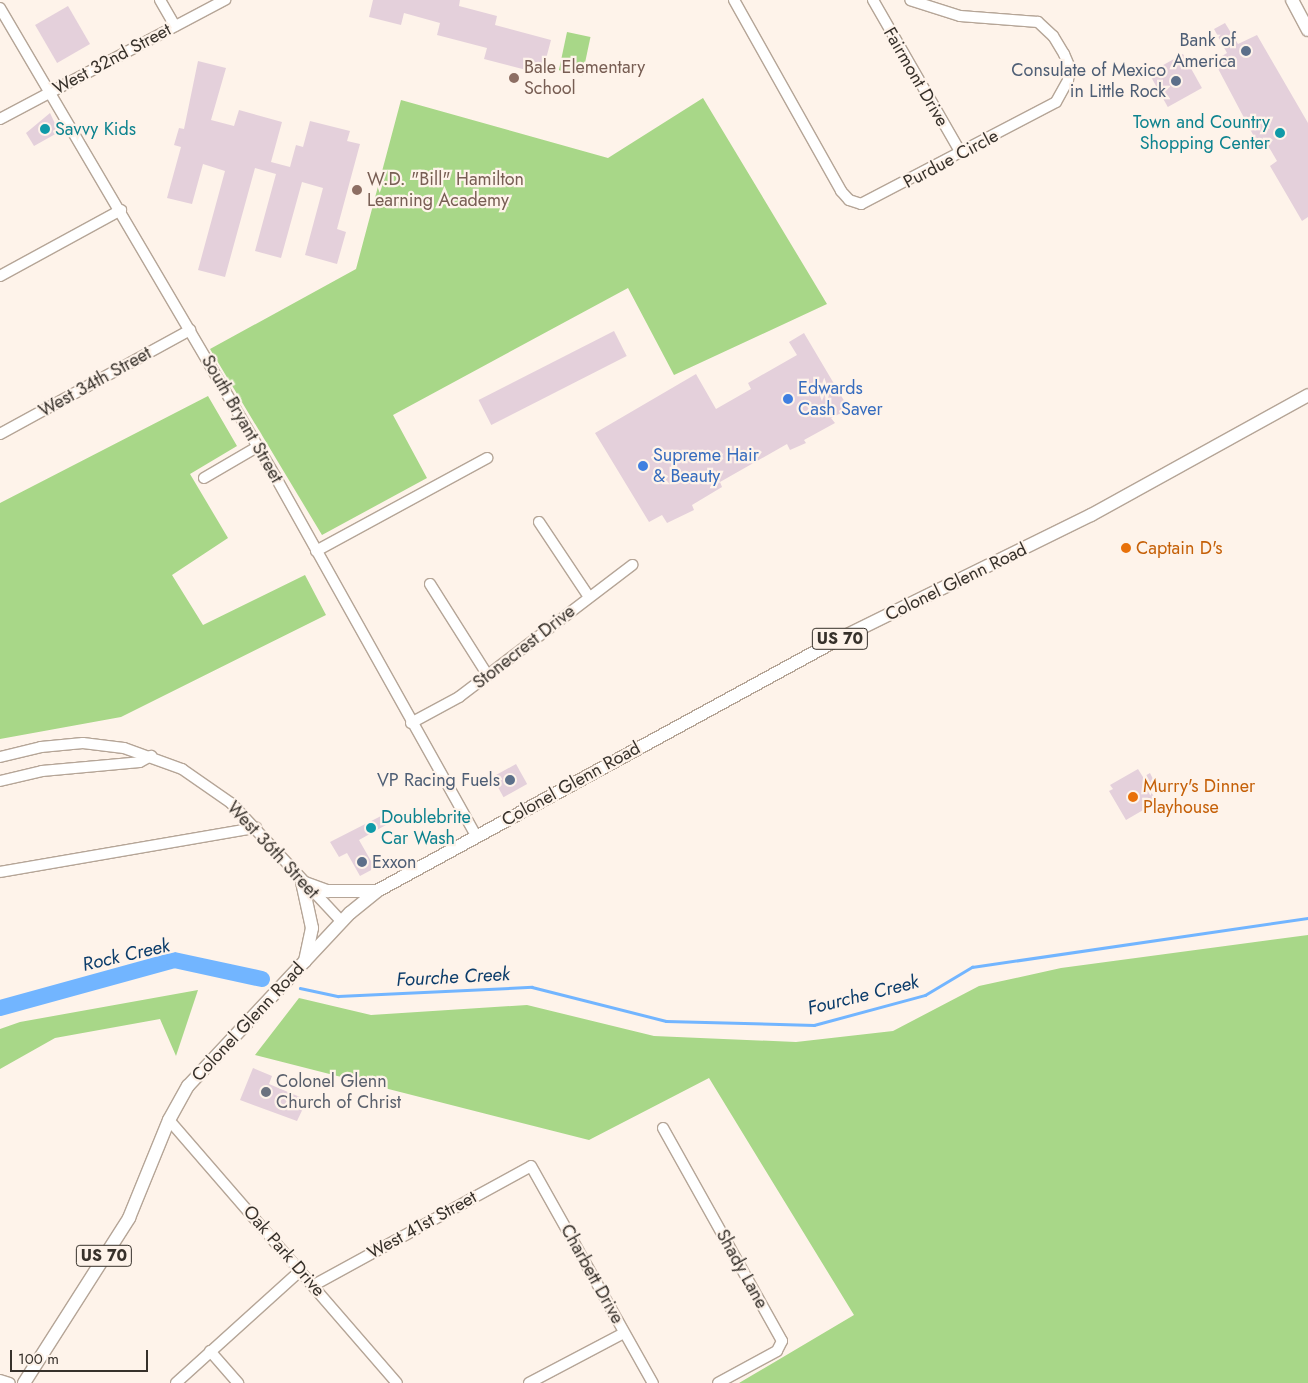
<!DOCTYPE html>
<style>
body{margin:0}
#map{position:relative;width:1308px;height:1383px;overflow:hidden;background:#fef3ea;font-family:Jost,sans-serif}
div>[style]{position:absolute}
.green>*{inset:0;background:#a8d788;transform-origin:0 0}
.stream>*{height:2.5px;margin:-1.25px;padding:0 1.25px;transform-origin:1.25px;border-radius:1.25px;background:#72b5ff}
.river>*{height:16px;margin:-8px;padding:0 8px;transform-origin:8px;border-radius:8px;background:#72b5ff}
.building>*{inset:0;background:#e4d0db;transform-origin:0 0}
.roads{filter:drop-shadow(1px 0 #b5a597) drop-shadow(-1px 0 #b5a597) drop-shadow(0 1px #b5a597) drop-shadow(0 -1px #b5a597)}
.minor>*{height:10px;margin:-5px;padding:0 5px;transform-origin:5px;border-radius:5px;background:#fff}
.major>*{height:12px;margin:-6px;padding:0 6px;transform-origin:6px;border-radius:6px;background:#fff}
.dots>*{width:14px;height:14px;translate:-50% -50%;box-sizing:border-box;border:2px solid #fef3ea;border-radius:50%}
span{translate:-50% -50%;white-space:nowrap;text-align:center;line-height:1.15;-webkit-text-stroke:4.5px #fef3ea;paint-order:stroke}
.shield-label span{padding:1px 4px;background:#fef3ea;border:1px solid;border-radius:4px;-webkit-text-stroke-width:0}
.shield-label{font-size:16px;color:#37312b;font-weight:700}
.service-label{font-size:18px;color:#4e5e75}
.right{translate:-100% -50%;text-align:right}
.left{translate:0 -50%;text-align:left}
.street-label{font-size:18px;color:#37312b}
.education-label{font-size:18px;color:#785e54}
.culture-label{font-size:18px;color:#0d838f}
.shop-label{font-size:18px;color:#366cbe}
.food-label{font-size:18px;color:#c56008}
.worship-label{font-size:18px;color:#5b616d}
.water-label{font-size:19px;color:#0b3c6a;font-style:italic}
.scale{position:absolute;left:10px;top:1350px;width:138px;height:22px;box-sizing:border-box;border:2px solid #37312b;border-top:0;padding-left:6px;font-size:15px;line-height:18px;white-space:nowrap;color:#37312b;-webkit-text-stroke:4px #fef3ea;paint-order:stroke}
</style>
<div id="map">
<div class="green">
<i style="left:567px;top:32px;width:24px;height:39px;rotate:12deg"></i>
<i style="clip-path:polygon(703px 98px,827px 304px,674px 375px,628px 288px,393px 415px,427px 478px,322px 535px,210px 349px,356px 269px,401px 100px,608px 158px)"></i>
<i style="clip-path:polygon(208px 396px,237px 446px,190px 474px,228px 538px,172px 575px,203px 625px,305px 575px,326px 615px,121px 717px,0 739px,0 503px)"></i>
<i style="clip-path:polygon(1308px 935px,1308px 1383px,739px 1383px,854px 1315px,709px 1078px,589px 1140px,255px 1055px,299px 998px,371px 1015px,527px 1005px,654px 1036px,796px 1042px,893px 1031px,979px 986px,1061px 968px)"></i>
<i style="clip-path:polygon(198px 990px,176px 1056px,160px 1019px,55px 1038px,0 1069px,0 1029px,20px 1022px)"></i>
</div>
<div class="stream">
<i style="left:300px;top:988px;width:39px;rotate:12deg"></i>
<i style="left:338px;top:996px;width:194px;rotate:-2.7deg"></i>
<i style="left:532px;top:987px;width:138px;rotate:14.2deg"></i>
<i style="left:666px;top:1021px;width:148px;rotate:1.5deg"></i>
<i style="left:814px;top:1025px;width:115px;rotate:-15.1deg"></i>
<i style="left:925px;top:995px;width:55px;rotate:-30.8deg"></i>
<i style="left:972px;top:967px;width:340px;rotate:-8.3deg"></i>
</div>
<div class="river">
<i style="left:0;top:1008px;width:180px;rotate:-15.4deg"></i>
<i style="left:174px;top:960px;width:90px;rotate:12.2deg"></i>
</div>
<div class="building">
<i style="clip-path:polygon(373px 0,460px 0,459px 6px,497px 16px,495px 25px,551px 40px,542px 74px,484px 59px,487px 48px,437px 35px,440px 23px,404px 13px,401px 25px,369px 17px)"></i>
<i style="left:68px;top:6px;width:44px;height:38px;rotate:60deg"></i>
<i style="clip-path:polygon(1225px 23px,1238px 44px,1257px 35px,1308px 123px,1308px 217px,1302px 221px,1270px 166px,1277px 161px,1267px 144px,1260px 148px,1214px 61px,1227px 53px,1214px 29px)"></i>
<i style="left:1183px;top:54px;width:39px;height:39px;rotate:61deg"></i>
<i style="clip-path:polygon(198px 61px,226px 68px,211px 120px,234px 126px,239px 110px,282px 122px,271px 162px,290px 167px,296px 145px,303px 147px,310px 121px,350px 131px,347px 141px,360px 144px,337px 229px,346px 232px,337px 264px,305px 255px,323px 188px,302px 182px,281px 258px,255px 251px,276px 174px,255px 168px,225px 277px,198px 270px,225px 171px,203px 164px,192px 204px,167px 198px,181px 147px,174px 145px,179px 128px,184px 129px)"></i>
<i style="clip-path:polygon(50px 113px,59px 132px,34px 146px,26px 133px)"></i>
<i style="left:614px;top:331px;width:28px;height:152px;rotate:63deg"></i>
<i style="clip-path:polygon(804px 333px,849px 409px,831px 418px,835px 423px,804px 440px,806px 443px,790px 450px,787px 444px,720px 482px,722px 487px,692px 505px,694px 510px,667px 523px,662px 515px,649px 522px,595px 433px,696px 374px,716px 409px,751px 389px,748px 383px,797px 355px,789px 342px)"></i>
<i style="left:516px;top:764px;width:23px;height:27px;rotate:61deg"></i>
<i style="clip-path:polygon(1138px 769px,1143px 777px,1150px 773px,1154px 781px,1147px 785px,1157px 802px,1126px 820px,1109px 791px,1113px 789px,1110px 785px)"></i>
<i style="clip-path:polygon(381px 816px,386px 825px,359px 840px,375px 868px,360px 876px,347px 853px,339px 857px,330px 842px)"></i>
<i style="clip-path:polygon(253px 1068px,272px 1076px,269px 1084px,307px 1100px,297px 1121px,240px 1100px)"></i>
</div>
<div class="roads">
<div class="minor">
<i style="left:160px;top:0;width:30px;rotate:60deg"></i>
<i style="left:734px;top:0;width:219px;rotate:60.7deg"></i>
<i style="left:841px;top:191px;width:12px;rotate:48deg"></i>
<i style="left:849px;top:200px;width:13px;rotate:18deg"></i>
<i style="left:861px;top:204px;width:220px;rotate:-27.6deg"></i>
<i style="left:1056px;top:102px;width:25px;rotate:-61deg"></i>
<i style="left:1068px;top:80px;width:12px;rotate:-81deg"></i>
<i style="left:1070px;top:68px;width:15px;rotate:-113deg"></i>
<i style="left:1064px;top:54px;width:21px;rotate:-121deg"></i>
<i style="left:1053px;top:36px;width:21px;rotate:-137deg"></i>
<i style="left:1038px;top:22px;width:78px;rotate:-175.6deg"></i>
<i style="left:960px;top:16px;width:52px;rotate:-162.3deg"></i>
<i style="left:873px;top:0;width:177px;rotate:60.1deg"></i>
<i style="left:0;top:8px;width:543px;rotate:59.56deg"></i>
<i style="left:275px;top:476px;width:412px;rotate:60.8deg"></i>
<i style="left:0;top:119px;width:255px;rotate:-27.9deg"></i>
<i style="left:0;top:276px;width:138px;rotate:-28.6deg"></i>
<i style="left:0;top:434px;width:217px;rotate:-28.7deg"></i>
<i style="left:204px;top:478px;width:61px;rotate:-30.3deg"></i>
<i style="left:539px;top:522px;width:90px;rotate:56.3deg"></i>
<i style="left:316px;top:551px;width:195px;rotate:-28.5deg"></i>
<i style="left:430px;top:584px;width:107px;rotate:57.7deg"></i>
<i style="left:411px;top:723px;width:55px;rotate:-28.4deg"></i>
<i style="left:459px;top:697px;width:218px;rotate:-37.3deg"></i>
<i style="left:0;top:757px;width:42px;rotate:-13.7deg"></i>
<i style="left:41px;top:747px;width:42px;rotate:-5.4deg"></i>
<i style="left:83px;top:743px;width:41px;rotate:7deg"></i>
<i style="left:124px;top:748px;width:62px;rotate:19.9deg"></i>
<i style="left:182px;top:769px;width:60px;rotate:34.8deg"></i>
<i style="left:231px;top:803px;width:163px;rotate:47deg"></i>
<i style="left:0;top:781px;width:43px;rotate:-13.4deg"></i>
<i style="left:42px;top:771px;width:98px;rotate:-5.2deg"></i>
<i style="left:140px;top:762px;width:13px;rotate:-29deg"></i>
<i style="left:0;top:872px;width:260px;rotate:-9.8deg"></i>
<i style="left:169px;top:1120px;width:348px;rotate:49.1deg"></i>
<i style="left:663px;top:1128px;width:244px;rotate:60.8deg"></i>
<i style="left:782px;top:1341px;width:11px;rotate:117deg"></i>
<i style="left:777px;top:1351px;width:67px;rotate:151.5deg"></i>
<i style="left:314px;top:1285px;width:247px;rotate:-28.7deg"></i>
<i style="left:531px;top:1166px;width:249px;rotate:60.7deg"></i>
<i style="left:210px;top:1351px;width:43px;rotate:48.8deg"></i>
<i style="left:0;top:1380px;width:10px;rotate:17deg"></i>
<i style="left:176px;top:1383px;width:167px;rotate:-42.1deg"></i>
<i style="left:529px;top:1383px;width:107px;rotate:-27.8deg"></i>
</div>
<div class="major">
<i style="left:1292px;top:0;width:34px;rotate:62deg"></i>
<i style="left:302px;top:882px;width:47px;rotate:77.7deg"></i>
<i style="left:312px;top:928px;width:34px;rotate:102deg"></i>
<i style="left:302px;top:882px;width:27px;rotate:20deg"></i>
<i style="left:327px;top:891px;width:50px"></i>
<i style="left:24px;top:1383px;width:196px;rotate:-57.5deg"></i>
<i style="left:129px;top:1218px;width:106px;rotate:-67.8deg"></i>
<i style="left:169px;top:1120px;width:39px;rotate:-61deg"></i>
<i style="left:188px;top:1086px;width:237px;rotate:-46.9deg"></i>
<i style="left:350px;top:913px;width:35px;rotate:-39deg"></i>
<i style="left:377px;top:891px;width:524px;rotate:-28.62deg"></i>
<i style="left:837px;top:640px;width:283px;rotate:-26.2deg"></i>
<i style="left:1091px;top:515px;width:248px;rotate:-28.9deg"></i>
</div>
</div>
<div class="dots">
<i style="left:1246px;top:51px;background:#5c6f8a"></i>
<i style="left:514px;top:78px;background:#8d6e63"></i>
<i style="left:1176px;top:81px;background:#5c6f8a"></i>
<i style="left:45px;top:129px;background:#0f9aa8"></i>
<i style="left:1280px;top:133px;background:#0f9aa8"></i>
<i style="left:357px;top:190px;background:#8d6e63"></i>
<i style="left:788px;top:399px;background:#3f7fe0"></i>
<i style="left:643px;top:466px;background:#3f7fe0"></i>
<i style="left:1126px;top:548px;background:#e8710a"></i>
<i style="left:510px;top:780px;background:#5c6f8a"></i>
<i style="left:1133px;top:797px;background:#e8710a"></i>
<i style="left:371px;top:828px;background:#0f9aa8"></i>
<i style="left:362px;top:862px;background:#5c6f8a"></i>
<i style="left:266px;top:1092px;background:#6b7280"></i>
</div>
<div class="shield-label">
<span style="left:840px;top:639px">US 70</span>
<span style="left:104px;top:1256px">US 70</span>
</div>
<div class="service-label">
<span class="right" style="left:1236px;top:51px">Bank of<br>America</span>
<span class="right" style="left:1166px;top:81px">Consulate of Mexico<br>in Little Rock</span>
<span class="right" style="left:500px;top:780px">VP Racing Fuels</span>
<span class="left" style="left:372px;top:862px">Exxon</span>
</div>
<div class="street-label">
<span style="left:112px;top:59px;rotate:-28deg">West 32nd Street</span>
<span style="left:916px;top:77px;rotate:60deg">Fairmont Drive</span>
<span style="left:951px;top:159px;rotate:-28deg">Purdue Circle</span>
<span style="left:95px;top:382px;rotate:-29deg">West 34th Street</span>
<span style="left:242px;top:419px;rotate:60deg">South Bryant Street</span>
<span style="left:956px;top:582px;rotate:-26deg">Colonel Glenn Road</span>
<span style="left:524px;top:647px;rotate:-38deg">Stonecrest Drive</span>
<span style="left:571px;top:784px;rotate:-29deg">Colonel Glenn Road</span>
<span style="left:273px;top:850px;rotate:47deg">West 36th Street</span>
<span style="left:248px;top:1022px;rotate:-47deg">Colonel Glenn Road</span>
<span style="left:422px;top:1225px;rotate:-29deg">West 41st Street</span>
<span style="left:284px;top:1251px;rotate:49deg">Oak Park Drive</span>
<span style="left:742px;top:1269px;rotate:61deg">Shady Lane</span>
<span style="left:592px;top:1274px;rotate:61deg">Charbett Drive</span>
</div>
<div class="education-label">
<span class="left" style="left:524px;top:78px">Bale Elementary<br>School</span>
<span class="left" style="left:367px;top:190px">W.D. "Bill" Hamilton<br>Learning Academy</span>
</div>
<div class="culture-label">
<span class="right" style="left:1270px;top:133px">Town and Country<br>Shopping Center</span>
<span class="left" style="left:55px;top:129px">Savvy Kids</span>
<span class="left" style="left:381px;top:828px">Doublebrite<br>Car Wash</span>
</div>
<div class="shop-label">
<span class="left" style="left:798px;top:399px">Edwards<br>Cash Saver</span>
<span class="left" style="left:653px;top:466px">Supreme Hair<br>&amp; Beauty</span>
</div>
<div class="food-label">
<span class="left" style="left:1136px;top:548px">Captain D's</span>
<span class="left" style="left:1143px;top:797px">Murry's Dinner<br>Playhouse</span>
</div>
<div class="worship-label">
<span class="left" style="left:276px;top:1092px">Colonel Glenn<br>Church of Christ</span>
</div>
<div class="water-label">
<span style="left:126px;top:955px;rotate:-13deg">Rock Creek</span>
<span style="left:453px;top:977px;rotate:-3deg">Fourche Creek</span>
<span style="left:863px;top:995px;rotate:-14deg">Fourche Creek</span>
</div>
<div class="scale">100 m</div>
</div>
